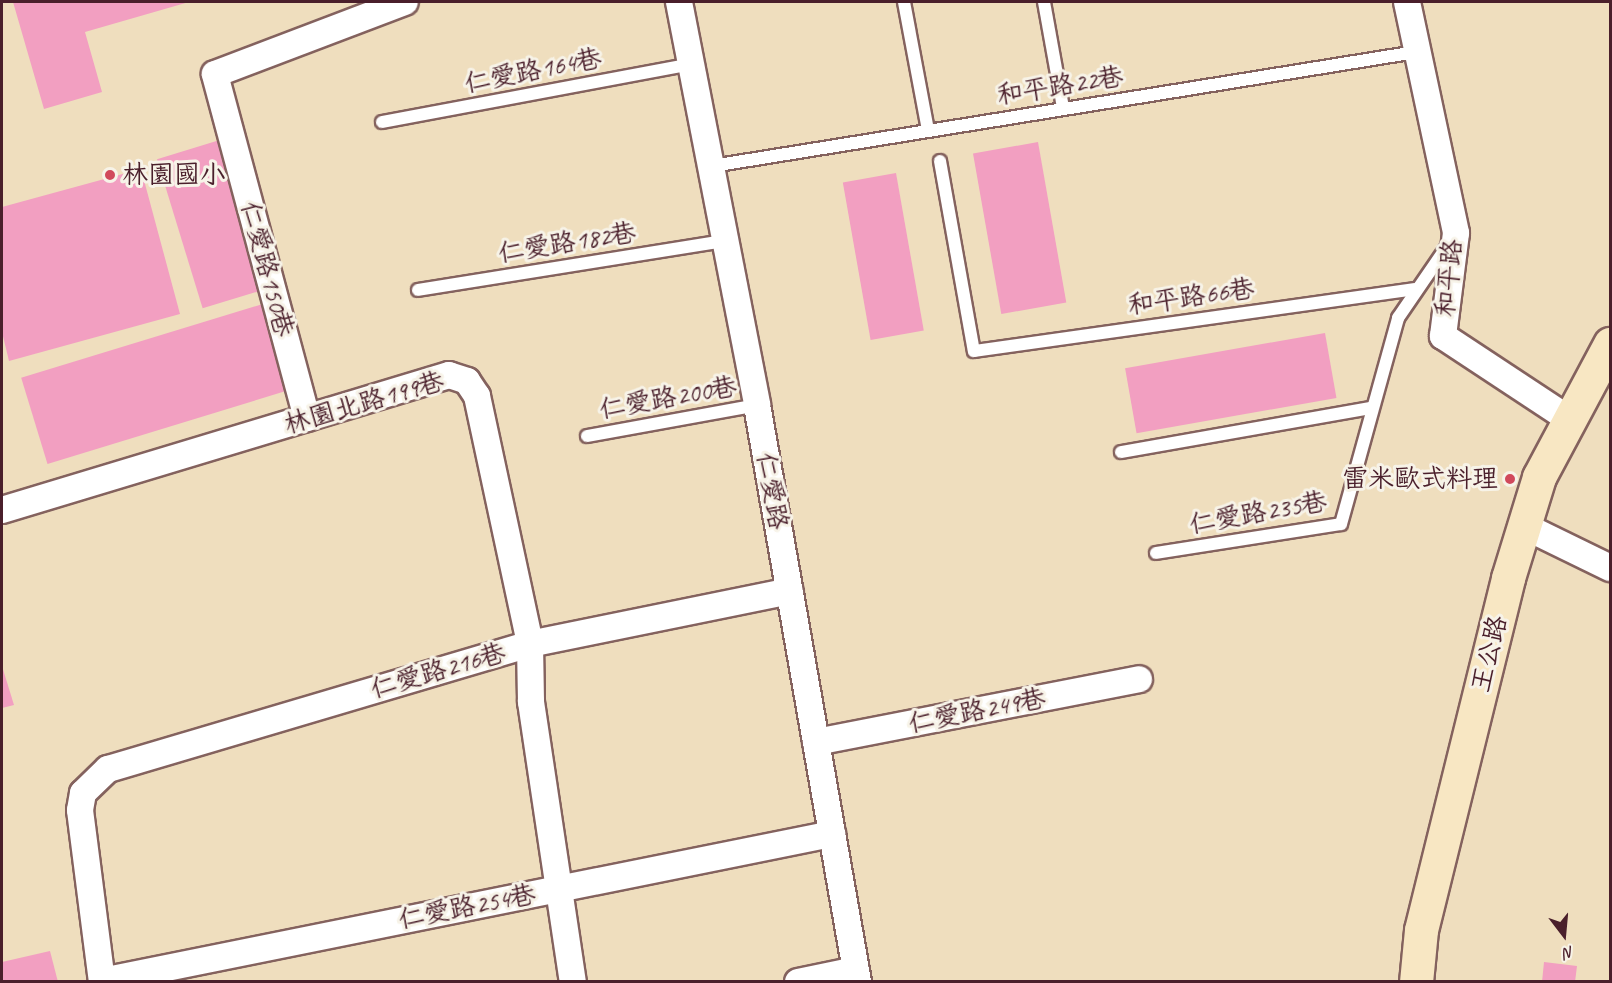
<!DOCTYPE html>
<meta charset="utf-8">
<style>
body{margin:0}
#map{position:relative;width:1612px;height:983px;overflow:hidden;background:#efdebe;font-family:Caveat,"LXGW WenKai TC",sans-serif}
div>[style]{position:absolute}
.building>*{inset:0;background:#f29fc1;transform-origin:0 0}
.roads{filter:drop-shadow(2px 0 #84625e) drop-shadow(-2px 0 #84625e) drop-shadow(0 2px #84625e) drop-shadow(0 -2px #84625e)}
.lane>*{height:12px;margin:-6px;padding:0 6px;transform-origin:6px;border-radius:6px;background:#fff}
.street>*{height:26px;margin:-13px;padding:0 13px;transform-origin:13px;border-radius:13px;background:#fff}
.secondary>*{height:33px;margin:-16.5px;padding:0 16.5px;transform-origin:16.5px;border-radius:16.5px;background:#f8e7c3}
.dots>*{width:16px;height:16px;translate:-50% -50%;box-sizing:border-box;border:3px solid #f7f3e8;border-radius:50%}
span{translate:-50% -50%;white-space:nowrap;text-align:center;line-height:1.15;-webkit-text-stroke:6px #f7f3e8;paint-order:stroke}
.street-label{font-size:26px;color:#4a1f2b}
.poi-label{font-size:26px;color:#4a1f2b}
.left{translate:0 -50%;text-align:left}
.right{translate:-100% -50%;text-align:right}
.frame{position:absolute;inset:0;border:3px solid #4a1f2b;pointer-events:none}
.north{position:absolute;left:1534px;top:905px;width:60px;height:60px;-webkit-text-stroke:4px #f7f3e8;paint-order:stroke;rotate:164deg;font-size:16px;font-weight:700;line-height:24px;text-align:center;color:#4a1f2b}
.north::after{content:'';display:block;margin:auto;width:21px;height:27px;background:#4a1f2b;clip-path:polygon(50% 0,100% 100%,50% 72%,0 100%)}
</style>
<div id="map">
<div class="building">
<i style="clip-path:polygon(13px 2px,189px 2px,85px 32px,102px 92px,44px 109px)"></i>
<i style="left:223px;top:139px;width:156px;height:69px;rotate:73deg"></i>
<i style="left:1038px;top:142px;width:163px;height:66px;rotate:80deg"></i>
<i style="clip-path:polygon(141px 169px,180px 314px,9px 361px,2px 332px,2px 207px)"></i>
<i style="left:896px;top:173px;width:160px;height:54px;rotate:80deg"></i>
<i style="left:266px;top:303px;width:90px;height:256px;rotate:73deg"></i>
<i style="left:1325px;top:333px;width:66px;height:203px;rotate:80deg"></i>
<i style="clip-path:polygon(2px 666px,14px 705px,2px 708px)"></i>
<i style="clip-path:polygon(50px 951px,58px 982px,2px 982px,2px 962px)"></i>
<i style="clip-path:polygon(1544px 962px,1577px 966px,1575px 982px,1542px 982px)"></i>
</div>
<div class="roads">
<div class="lane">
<i style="left:904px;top:2px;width:130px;rotate:79.4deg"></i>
<i style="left:1044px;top:2px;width:108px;rotate:79.8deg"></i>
<i style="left:382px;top:122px;width:314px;rotate:-10.6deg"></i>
<i style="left:940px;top:161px;width:193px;rotate:79.9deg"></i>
<i style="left:974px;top:351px;width:445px;rotate:-8deg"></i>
<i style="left:712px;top:166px;width:713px;rotate:-9.2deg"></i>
<i style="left:418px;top:290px;width:310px;rotate:-9.1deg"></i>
<i style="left:587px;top:436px;width:173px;rotate:-10.3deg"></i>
<i style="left:1121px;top:452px;width:253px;rotate:-10deg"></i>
<i style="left:1156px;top:553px;width:187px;rotate:-8.9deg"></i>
<i style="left:1341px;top:524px;width:214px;rotate:-74.5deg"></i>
<i style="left:1398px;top:318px;width:92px;rotate:-55.6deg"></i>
</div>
<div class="street">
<i style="left:679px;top:2px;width:410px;rotate:79deg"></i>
<i style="left:757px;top:405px;width:586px;rotate:80.07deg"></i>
<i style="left:1407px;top:2px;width:236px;rotate:78deg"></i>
<i style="left:1456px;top:233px;width:104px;rotate:97.2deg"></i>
<i style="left:1443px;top:336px;width:151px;rotate:33.4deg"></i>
<i style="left:307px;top:418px;width:356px;rotate:-105deg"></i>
<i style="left:215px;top:74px;width:203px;rotate:-20.8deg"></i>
<i style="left:2px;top:510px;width:467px;rotate:-16.8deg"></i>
<i style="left:449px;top:375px;width:19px;rotate:18deg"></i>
<i style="left:467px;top:381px;width:18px;rotate:56deg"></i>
<i style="left:477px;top:396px;width:254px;rotate:77.9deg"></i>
<i style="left:530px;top:644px;width:58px;rotate:89deg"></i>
<i style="left:531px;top:702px;width:283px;rotate:81.5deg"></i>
<i style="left:1524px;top:526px;width:96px;rotate:26deg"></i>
<i style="left:816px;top:742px;width:329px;rotate:-11deg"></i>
<i style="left:102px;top:981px;width:745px;rotate:-11.39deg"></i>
<i style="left:102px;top:982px;width:173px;rotate:-97.3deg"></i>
<i style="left:80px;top:810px;width:17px;rotate:-80deg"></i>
<i style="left:83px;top:793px;width:35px;rotate:-44deg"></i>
<i style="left:108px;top:769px;width:440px;rotate:-16.5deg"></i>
<i style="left:530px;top:644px;width:265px;rotate:-11.5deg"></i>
<i style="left:798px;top:982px;width:59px;rotate:-11.7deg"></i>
</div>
<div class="secondary">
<i style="left:1416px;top:982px;width:52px;rotate:-84.5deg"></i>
<i style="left:1421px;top:930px;width:363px;rotate:-76.1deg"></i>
<i style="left:1508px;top:578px;width:106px;rotate:-72.9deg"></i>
<i style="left:1539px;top:477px;width:151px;rotate:-61.9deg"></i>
</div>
</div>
<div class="dots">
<i style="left:110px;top:175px;background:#d1495b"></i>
<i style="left:1510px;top:479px;background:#d1495b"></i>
</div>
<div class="street-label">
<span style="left:533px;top:71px;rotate:-11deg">仁愛路164巷</span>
<span style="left:1060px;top:86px;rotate:-9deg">和平路22巷</span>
<span style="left:567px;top:243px;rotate:-9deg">仁愛路182巷</span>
<span style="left:267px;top:269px;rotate:75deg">仁愛路150巷</span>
<span style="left:1449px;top:278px;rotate:-84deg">和平路</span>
<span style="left:1191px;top:297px;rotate:-8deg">和平路66巷</span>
<span style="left:668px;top:398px;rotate:-10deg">仁愛路200巷</span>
<span style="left:364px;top:403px;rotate:-16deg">林園北路199巷</span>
<span style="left:772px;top:491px;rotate:80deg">仁愛路</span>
<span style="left:1258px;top:513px;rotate:-10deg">仁愛路235巷</span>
<span style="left:1489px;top:654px;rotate:-76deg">王公路</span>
<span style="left:438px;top:671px;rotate:-16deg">仁愛路216巷</span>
<span style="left:977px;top:711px;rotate:-11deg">仁愛路249巷</span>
<span style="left:467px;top:907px;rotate:-11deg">仁愛路254巷</span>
</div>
<div class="poi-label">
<span class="left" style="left:122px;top:175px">林園國小</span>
<span class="right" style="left:1498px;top:479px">雷米歐式料理</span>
</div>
<div class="frame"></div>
<div class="north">N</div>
</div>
